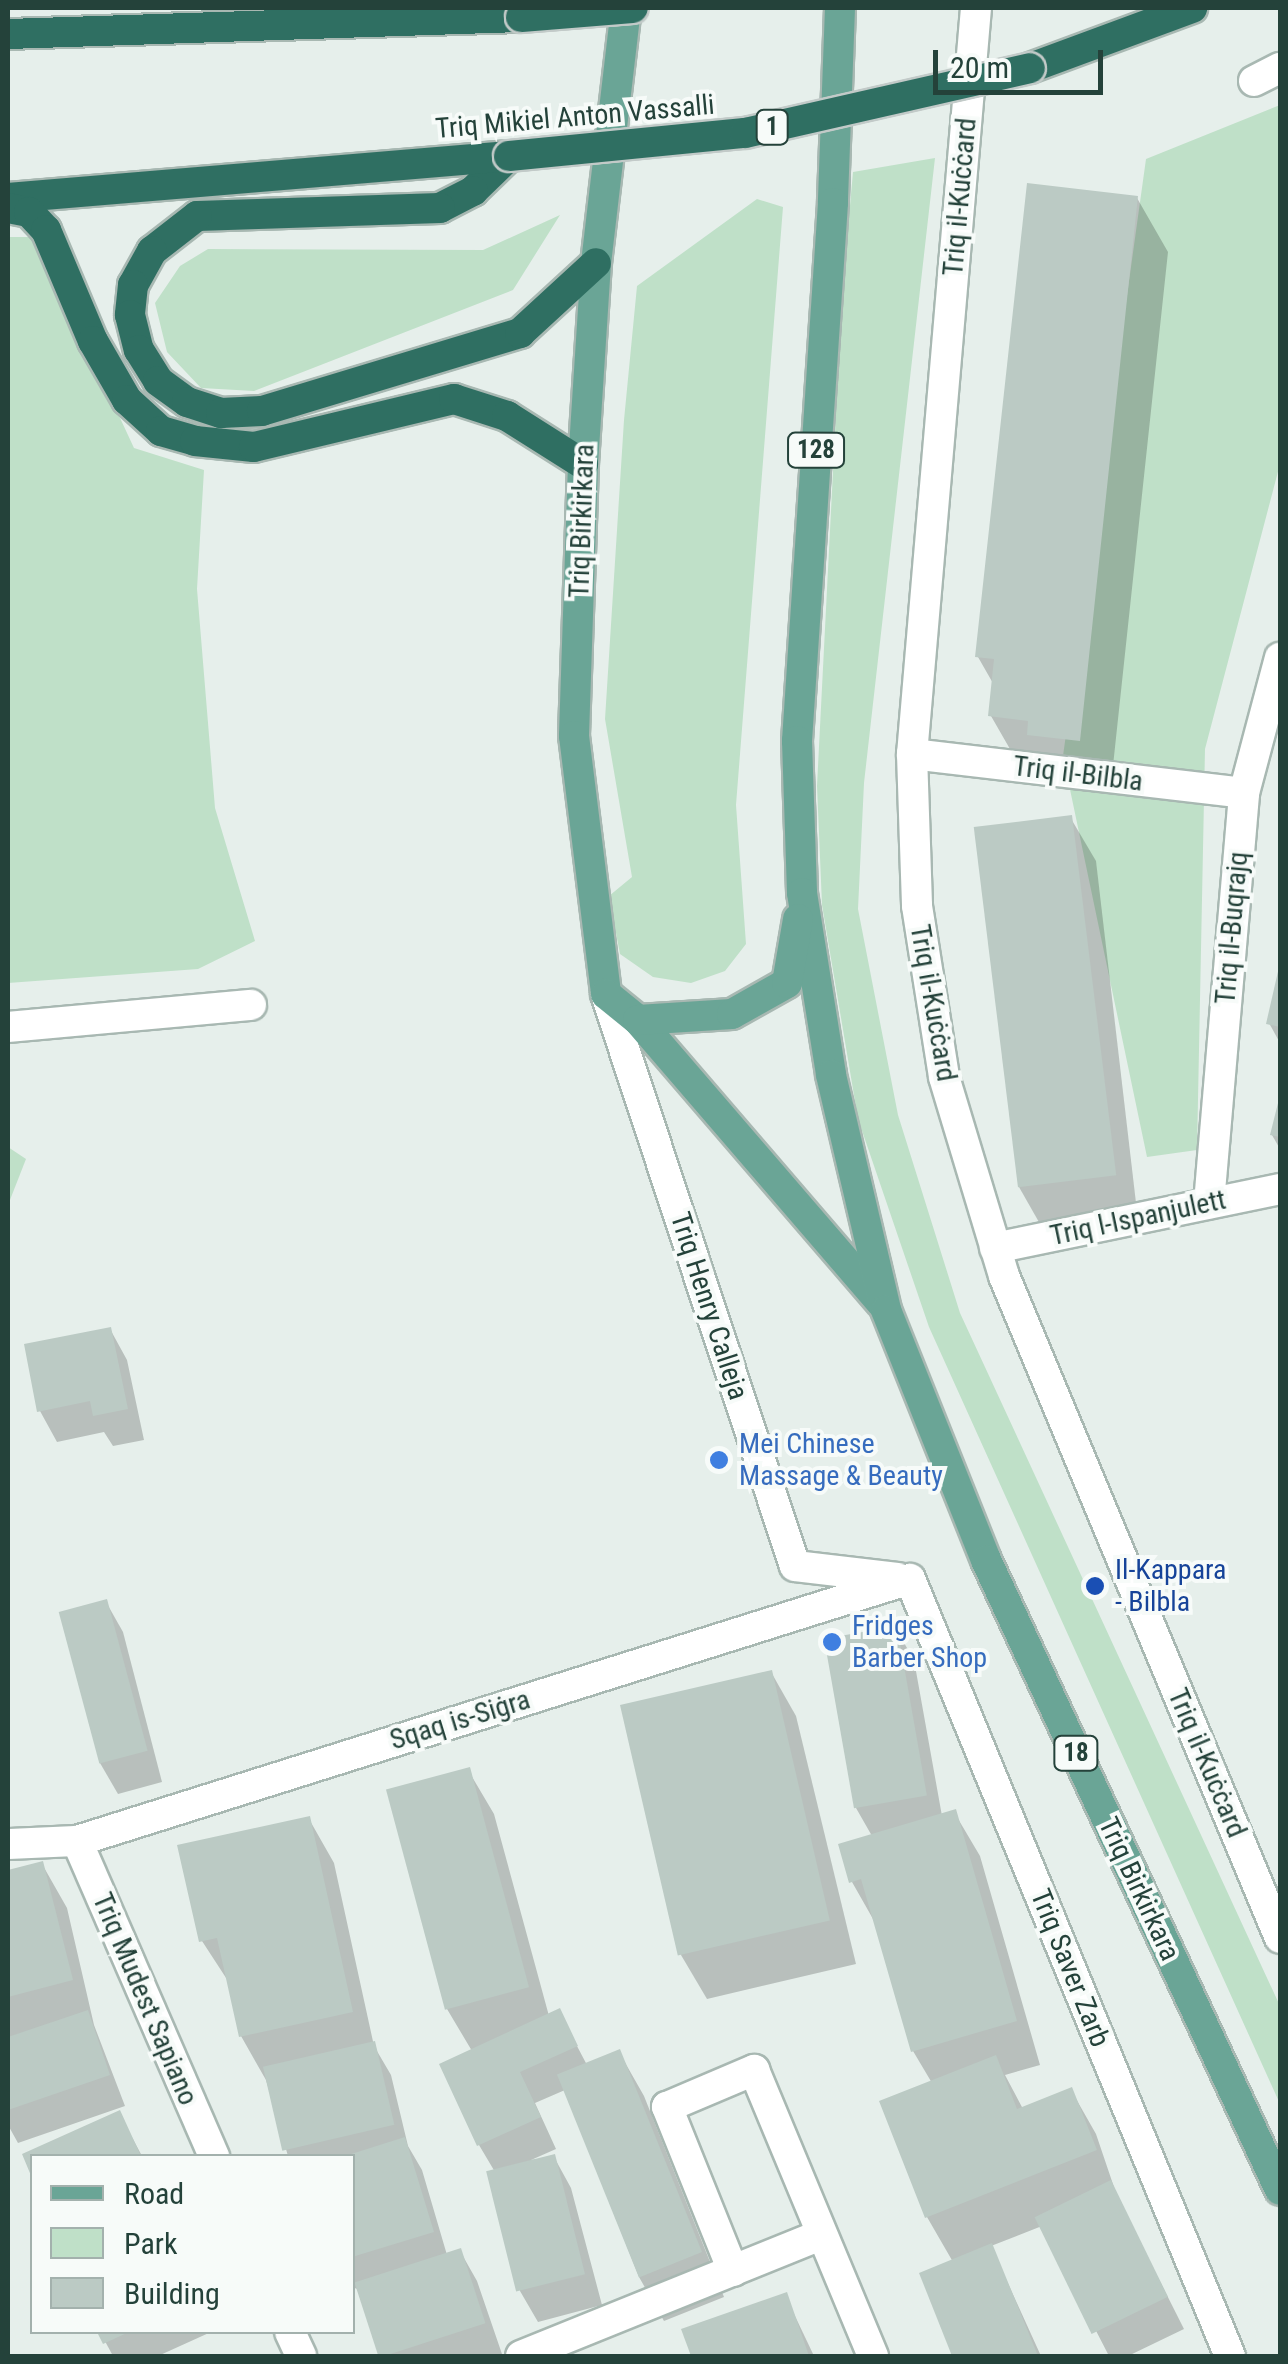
<!DOCTYPE html>
<meta charset="utf-8">
<style>
body{margin:0}
#map{position:relative;width:1288px;height:2364px;overflow:hidden;background:#e6efeb;font-family:"Roboto Condensed",sans-serif}
div>[style]{position:absolute}
.green>*{inset:0;background:#bfe0c8}
.shadow>*{inset:0;background:#0003}
.building>*{inset:0;background:#bbcac4;transform-origin:0 0}
.roads{filter:drop-shadow(2px 0 #a8b8b2) drop-shadow(-2px 0 #a8b8b2) drop-shadow(0 2px #a8b8b2) drop-shadow(0 -2px #a8b8b2)}
.minor>*{height:30px;margin:-15px;padding:0 15px;transform-origin:15px;border-radius:15px;background:#fff}
.major>*{height:30px;margin:-15px;padding:0 15px;transform-origin:15px;border-radius:15px;background:#6aa596}
.highway>*{height:30px;margin:-15px;padding:0 15px;transform-origin:15px;border-radius:15px;background:#2f6f62}
.bridges{filter:drop-shadow(2px 0 #c2cac8) drop-shadow(-2px 0 #c2cac8) drop-shadow(0 2px #c2cac8) drop-shadow(0 -2px #c2cac8)}
.highway-bridge>*{height:30px;margin:-15px;padding:0 15px;transform-origin:15px;border-radius:15px;background:#2f6f62}
.dots>*{width:28px;height:28px;translate:-50% -50%;box-sizing:border-box;border:5px solid #f7fbf9;border-radius:50%}
span{translate:-50% -50%;white-space:nowrap;text-align:center;line-height:1.15;-webkit-text-stroke:8px #f7fbf9;paint-order:stroke}
.shield-label span{padding:2px 8px;background:#f7fbf9;border:2px solid;border-radius:8px;-webkit-text-stroke-width:0}
.shield-label{font-size:25px;color:#24423a;font-weight:700}
.street-label{font-size:28px;color:#24423a}
.shop-label{font-size:28px;color:#366cbe}
.left{translate:0 -50%;text-align:left}
.transit-label{font-size:28px;color:#164399}
.frame{position:absolute;inset:0;border:10px solid #24423a;pointer-events:none}
.legend{position:absolute;left:30px;top:2154px;width:325px;height:180px;box-sizing:border-box;background:#f7fbf9;border:2px solid #a3b1ad;margin:0;padding:12px 18px;list-style:none;font-size:30px;color:#24423a}
.legend li{display:flex;align-items:center;gap:20px;height:50px}
.legend b{width:50px;border:2px solid #a3b1ad}
.scale{position:absolute;left:933px;top:50px;width:170px;height:45px;box-sizing:border-box;border:5px solid #24423a;border-top:0;padding-left:12px;font-size:30px;line-height:35px;white-space:nowrap;color:#24423a;-webkit-text-stroke:8px #f7fbf9;paint-order:stroke}
</style>
<div id="map">
<div class="green">
<i style="clip-path:polygon(1280px 105px,1280px 464px,1205px 749px,1197px 1150px,1147px 1157px,1063px 756px,1146px 159px)"></i>
<i style="clip-path:polygon(935px 158px,864px 783px,858px 909px,898px 1115px,960px 1313px,1280px 2006px,1280px 2104px,929px 1327px,858px 1119px,822px 905px,817px 786px,842px 294px,853px 172px)"></i>
<i style="clip-path:polygon(757px 199px,783px 207px,736px 805px,746px 944px,725px 971px,691px 983px,653px 977px,620px 954px,609px 896px,632px 877px,605px 719px,624px 420px,637px 286px)"></i>
<i style="clip-path:polygon(560px 215px,513px 290px,254px 391px,201px 388px,167px 352px,155px 303px,180px 266px,208px 249px,483px 250px)"></i>
<i style="clip-path:polygon(8px 237px,36px 237px,134px 448px,204px 470px,197px 589px,215px 808px,255px 941px,198px 969px,8px 983px)"></i>
<i style="clip-path:polygon(8px 1147px,26px 1159px,8px 1205px)"></i>
</div>
<div class="shadow">
<i style="clip-path:polygon(1137px 198px,1168px 252px,1110px 794px,1061px 789px,1052px 773px,1022px 770px,991px 716px,994px 685px,978px 657px)"></i>
<i style="clip-path:polygon(1070px 817px,1096px 861px,1138px 1220px,1044px 1231px,1019px 1187px)"></i>
<i style="clip-path:polygon(1280px 971px,1280px 1043px,1269px 1023px)"></i>
<i style="clip-path:polygon(1280px 1099px,1280px 1149px,1272px 1135px)"></i>
<i style="clip-path:polygon(110px 1329px,127px 1360px,144px 1440px,113px 1446px,104px 1432px,57px 1442px,40px 1411px)"></i>
<i style="clip-path:polygon(106px 1602px,123px 1632px,162px 1782px,118px 1794px,100px 1763px)"></i>
<i style="clip-path:polygon(896px 1629px,914px 1660px,942px 1816px,954px 1812px,980px 1856px,1040px 2065px,1005px 2075px,1023px 2109px,1071px 2090px,1096px 2134px,1117px 2196px,1184px 2329px,1128px 2356px,1109px 2356px,1042px 2226px,991px 2246px,1041px 2356px,955px 2356px,922px 2275px,953px 2262px,927px 2217px,883px 2103px,932px 2083px,913px 2051px,877px 1926px,852px 1882px,872px 1836px,856px 1808px)"></i>
<i style="clip-path:polygon(771px 1672px,796px 1716px,856px 1964px,707px 1999px,681px 1955px)"></i>
<i style="clip-path:polygon(468px 1770px,494px 1814px,549px 2016px,559px 2012px,587px 2065px,619px 2052px,644px 2096px,724px 2297px,664px 2321px,639px 2277px,565px 2090px,535px 2103px,556px 2149px,531px 2160px,554px 2157px,571px 2188px,602px 2305px,538px 2322px,520px 2291px,495px 2172px,479px 2145px,472px 2051px,447px 2009px)"></i>
<i style="clip-path:polygon(309px 1819px,334px 1863px,374px 2046px,391px 2075px,408px 2146px,422px 2170px,447px 2255px,460px 2251px,477px 2281px,502px 2354px,382px 2356px,360px 2290px,352px 2287px,352px 2156px,288px 2156px,266px 2080px,241px 2036px,230px 1984px,202px 1941px)"></i>
<i style="clip-path:polygon(42px 1864px,67px 1908px,94px 2025px,125px 2106px,18px 2143px,8px 2125px,8px 1872px)"></i>
<i style="clip-path:polygon(119px 2113px,142px 2156px,32px 2156px,32px 2172px,25px 2156px)"></i>
<i style="clip-path:polygon(785px 2295px,814px 2356px,693px 2356px,684px 2331px)"></i>
<i style="clip-path:polygon(100px 2332px,211px 2332px,158px 2356px,113px 2356px)"></i>
</div>
<div class="building">
<i style="clip-path:polygon(1027px 183px,1138px 196px,1080px 741px,1027px 735px,1028px 721px,988px 716px,994px 659px,975px 657px)"></i>
<i style="left:1072px;top:815px;width:363px;height:99px;rotate:83deg"></i>
<i style="clip-path:polygon(1279px 967px,1280px 967px,1280px 1027px,1266px 1024px)"></i>
<i style="clip-path:polygon(1280px 1095px,1280px 1137px,1270px 1135px)"></i>
<i style="clip-path:polygon(111px 1327px,128px 1409px,93px 1416px,90px 1401px,37px 1412px,24px 1344px)"></i>
<i style="left:107px;top:1599px;width:157px;height:50px;rotate:75deg"></i>
<i style="left:897px;top:1626px;width:172px;height:74px;rotate:80deg"></i>
<i style="left:772px;top:1670px;width:257px;height:156px;rotate:77deg"></i>
<i style="left:470px;top:1767px;width:228px;height:87px;rotate:75deg"></i>
<i style="clip-path:polygon(956px 1809px,1017px 2021px,911px 2052px,861px 1879px,849px 1883px,838px 1844px)"></i>
<i style="clip-path:polygon(310px 1816px,353px 2012px,239px 2037px,217px 1938px,199px 1942px,177px 1845px)"></i>
<i style="clip-path:polygon(43px 1861px,73px 1980px,8px 1997px,8px 1870px)"></i>
<i style="clip-path:polygon(560px 2008px,578px 2046px,520px 2072px,541px 2117px,477px 2146px,439px 2064px)"></i>
<i style="clip-path:polygon(88px 2010px,110px 2075px,8px 2110px,8px 2037px)"></i>
<i style="left:375px;top:2041px;width:86px;height:115px;rotate:77deg"></i>
<i style="left:620px;top:2049px;width:219px;height:68px;rotate:68deg"></i>
<i style="clip-path:polygon(996px 2055px,1017px 2109px,1072px 2087px,1097px 2150px,925px 2218px,879px 2101px)"></i>
<i style="clip-path:polygon(120px 2110px,141px 2156px,32px 2156px,32px 2178px,22px 2154px)"></i>
<i style="clip-path:polygon(405px 2137px,434px 2232px,352px 2257px,352px 2156px,345px 2156px)"></i>
<i style="left:555px;top:2154px;width:124px;height:71px;rotate:76deg"></i>
<i style="left:1111px;top:2180px;width:130px;height:85px;rotate:64deg"></i>
<i style="clip-path:polygon(992px 2243px,1038px 2356px,952px 2356px,919px 2273px)"></i>
<i style="left:461px;top:2248px;width:79px;height:112px;rotate:72deg"></i>
<i style="clip-path:polygon(787px 2292px,809px 2356px,691px 2356px,681px 2329px)"></i>
<i style="clip-path:polygon(97px 2332px,129px 2332px,103px 2344px)"></i>
</div>
<div class="roads">
<div class="minor">
<i style="left:976px;top:8px;width:749px;rotate:94.9deg"></i>
<i style="left:912px;top:754px;width:152px;rotate:88.1deg"></i>
<i style="left:917px;top:906px;width:173px;rotate:81deg"></i>
<i style="left:944px;top:1077px;width:208px;rotate:73.2deg"></i>
<i style="left:1004px;top:1276px;width:717px;rotate:67.37deg"></i>
<i style="left:1254px;top:81px;width:29px;rotate:-27deg"></i>
<i style="left:912px;top:754px;width:334px;rotate:6.7deg"></i>
<i style="left:606px;top:994px;width:602px;rotate:71.72deg"></i>
<i style="left:795px;top:1566px;width:103px;rotate:6.7deg"></i>
<i style="left:8px;top:1027px;width:244px;rotate:-5.2deg"></i>
<i style="left:1209px;top:1203px;width:411px;rotate:-85.1deg"></i>
<i style="left:1244px;top:793px;width:140px;rotate:-75.1deg"></i>
<i style="left:995px;top:1248px;width:291px;rotate:-11.7deg"></i>
<i style="left:910px;top:1579px;width:840px;rotate:67.62deg"></i>
<i style="left:77px;top:1841px;width:344px;rotate:66.5deg"></i>
<i style="left:8px;top:1844px;width:69px;rotate:-2.5deg"></i>
<i style="left:77px;top:1841px;width:873px;rotate:-17.46deg"></i>
<i style="left:733px;top:2271px;width:177px;rotate:-111.9deg"></i>
<i style="left:667px;top:2107px;width:95px;rotate:-23deg"></i>
<i style="left:754px;top:2070px;width:310px;rotate:67.4deg"></i>
<i style="left:290px;top:2332px;width:26px;rotate:65deg"></i>
<i style="left:521px;top:2356px;width:323px;rotate:-22deg"></i>
</div>
<div class="major">
<i style="left:626px;top:8px;width:257px;rotate:96.7deg"></i>
<i style="left:596px;top:263px;width:201px;rotate:93.7deg"></i>
<i style="left:583px;top:464px;width:272px;rotate:91.9deg"></i>
<i style="left:574px;top:736px;width:260px;rotate:82.9deg"></i>
<i style="left:606px;top:994px;width:41px;rotate:39.1deg"></i>
<i style="left:638px;top:1020px;width:373px;rotate:49.3deg"></i>
<i style="left:840px;top:8px;width:195px;rotate:92.1deg"></i>
<i style="left:833px;top:203px;width:539px;rotate:93.83deg"></i>
<i style="left:797px;top:741px;width:152px;rotate:88.1deg"></i>
<i style="left:802px;top:893px;width:184px;rotate:80.9deg"></i>
<i style="left:831px;top:1075px;width:241px;rotate:76.8deg"></i>
<i style="left:886px;top:1310px;width:269px;rotate:68.2deg"></i>
<i style="left:986px;top:1560px;width:695px;rotate:64.98deg"></i>
<i style="left:638px;top:1020px;width:94px;rotate:-3.7deg"></i>
<i style="left:732px;top:1014px;width:63px;rotate:-29.4deg"></i>
<i style="left:787px;top:983px;width:65px;rotate:-80.2deg"></i>
</div>
<div class="highway">
<i style="left:8px;top:34px;width:513px;rotate:-1.9deg"></i>
<i style="left:1030px;top:68px;width:173px;rotate:-20.3deg"></i>
<i style="left:509px;top:156px;width:50px;rotate:135.8deg"></i>
<i style="left:473px;top:191px;width:37px;rotate:153deg"></i>
<i style="left:440px;top:208px;width:243px;rotate:178.1deg"></i>
<i style="left:197px;top:216px;width:57px;rotate:142.1deg"></i>
<i style="left:152px;top:251px;width:39px;rotate:119deg"></i>
<i style="left:133px;top:285px;width:30px;rotate:96deg"></i>
<i style="left:130px;top:315px;width:36px;rotate:76deg"></i>
<i style="left:139px;top:350px;width:36px;rotate:58deg"></i>
<i style="left:158px;top:381px;width:36px;rotate:36deg"></i>
<i style="left:187px;top:402px;width:36px;rotate:18deg"></i>
<i style="left:221px;top:413px;width:41px;rotate:-2.8deg"></i>
<i style="left:262px;top:411px;width:270px;rotate:-16.8deg"></i>
<i style="left:520px;top:333px;width:103px;rotate:-42.6deg"></i>
<i style="left:8px;top:198px;width:503px;rotate:-4.79deg"></i>
<i style="left:8px;top:208px;width:21px;rotate:11deg"></i>
<i style="left:29px;top:212px;width:25px;rotate:47deg"></i>
<i style="left:46px;top:230px;width:121px;rotate:67.1deg"></i>
<i style="left:93px;top:341px;width:68px;rotate:60deg"></i>
<i style="left:127px;top:400px;width:46px;rotate:42.4deg"></i>
<i style="left:161px;top:431px;width:35px;rotate:16deg"></i>
<i style="left:195px;top:441px;width:59px;rotate:5.8deg"></i>
<i style="left:254px;top:447px;width:206px;rotate:-13.5deg"></i>
<i style="left:454px;top:399px;width:56px;rotate:17.8deg"></i>
<i style="left:507px;top:416px;width:90px;rotate:32.3deg"></i>
</div>
</div>
<div class="bridges">
<div class="highway-bridge">
<i style="left:521px;top:17px;width:112px;rotate:-4.6deg"></i>
<i style="left:509px;top:156px;width:237px;rotate:-5.6deg"></i>
<i style="left:745px;top:133px;width:292px;rotate:-12.8deg"></i>
</div>
</div>
<div class="dots">
<i style="left:719px;top:1460px;background:#3f7fe0"></i>
<i style="left:1095px;top:1586px;background:#1a4fb4"></i>
<i style="left:832px;top:1642px;background:#3f7fe0"></i>
</div>
<div class="shield-label">
<span style="left:772px;top:127px">1</span>
<span style="left:816px;top:450px">128</span>
<span style="left:1076px;top:1753px">18</span>
</div>
<div class="street-label">
<span style="left:575px;top:117px;rotate:-5deg">Triq Mikiel Anton Vassalli</span>
<span style="left:960px;top:197px;rotate:-85deg">Triq il-Kuċċard</span>
<span style="left:582px;top:521px;rotate:-88deg">Triq Birkirkara</span>
<span style="left:1078px;top:774px;rotate:7deg">Triq il-Bilbla</span>
<span style="left:1232px;top:928px;rotate:-85deg">Triq il-Buqrajq</span>
<span style="left:933px;top:1003px;rotate:80deg">Triq il-Kuċċard</span>
<span style="left:1138px;top:1218px;rotate:-12deg">Triq l-Ispanjulett</span>
<span style="left:709px;top:1306px;rotate:72deg">Triq Henry Calleja</span>
<span style="left:460px;top:1720px;rotate:-17deg">Sqaq is-Siġra</span>
<span style="left:1207px;top:1763px;rotate:67deg">Triq il-Kuċċard</span>
<span style="left:1139px;top:1889px;rotate:65deg">Triq Birkirkara</span>
<span style="left:1070px;top:1968px;rotate:68deg">Triq Saver Zarb</span>
<span style="left:145px;top:1999px;rotate:67deg">Triq Mudest Sapiano</span>
</div>
<div class="shop-label">
<span class="left" style="left:739px;top:1460px">Mei Chinese<br>Massage &amp; Beauty</span>
<span class="left" style="left:852px;top:1642px">Fridges<br>Barber Shop</span>
</div>
<div class="transit-label">
<span class="left" style="left:1115px;top:1586px">Il-Kappara<br>- Bilbla</span>
</div>
<div class="frame"></div>
<ul class="legend">
<li><b style="height:12px;background:#6aa596"></b>Road</li>
<li><b style="height:28px;background:#bfe0c8"></b>Park</li>
<li><b style="height:28px;background:#bbcac4"></b>Building</li>
</ul>
<div class="scale">20 m</div>
</div>
